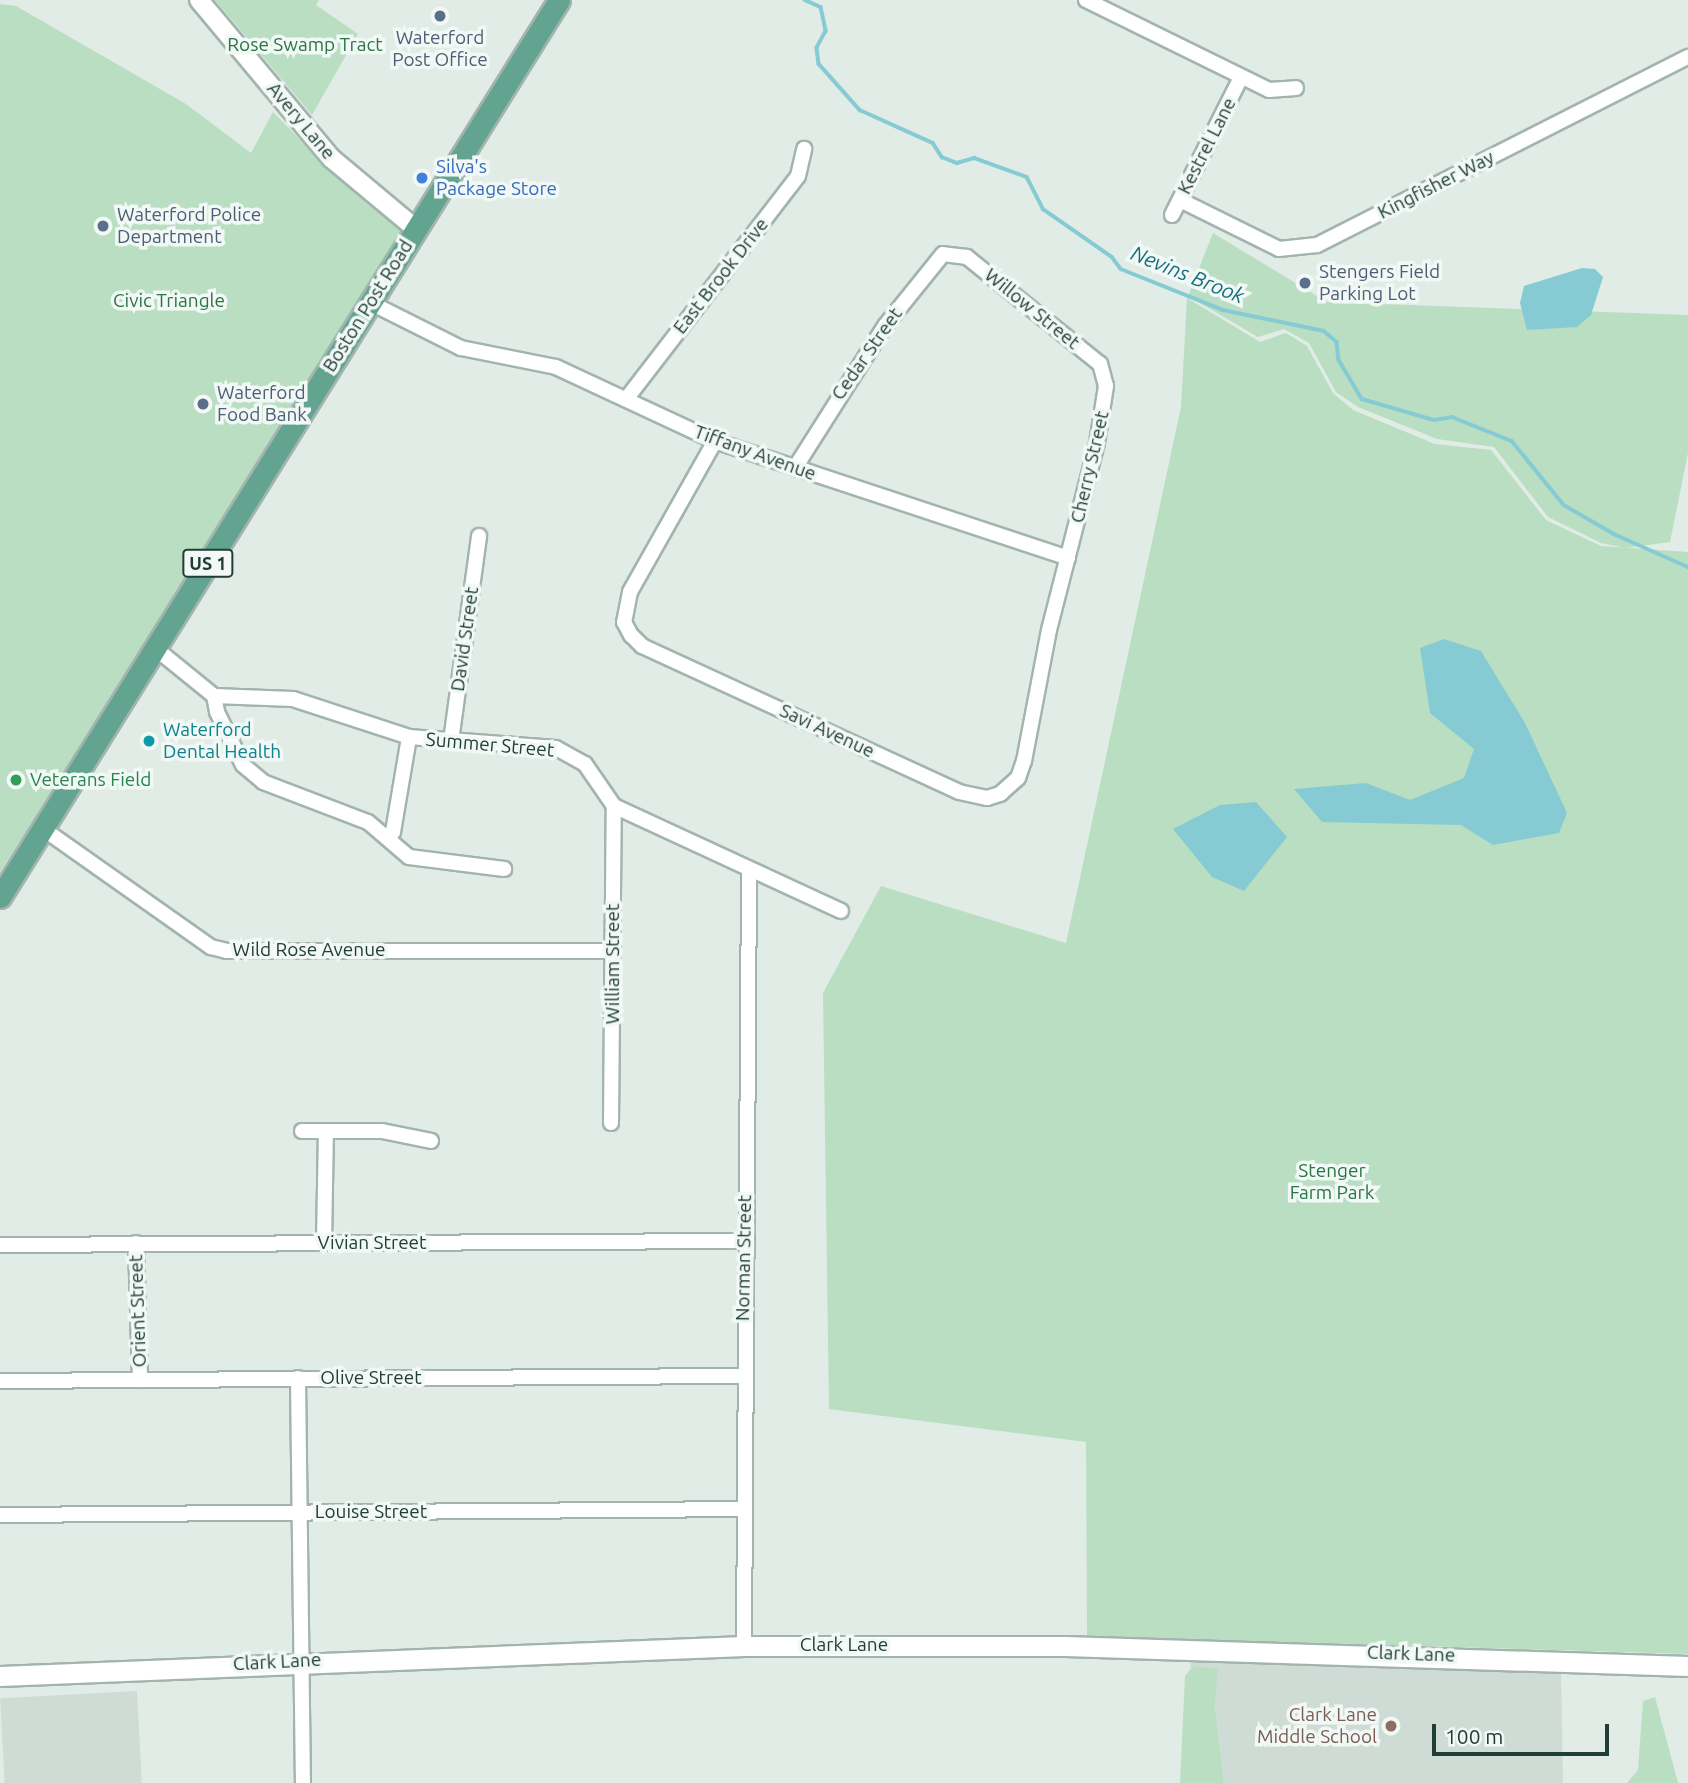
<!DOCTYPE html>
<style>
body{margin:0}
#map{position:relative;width:1688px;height:1783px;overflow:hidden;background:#e1ece7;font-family:Ubuntu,sans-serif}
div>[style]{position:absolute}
.built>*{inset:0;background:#cfdcd6;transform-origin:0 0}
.green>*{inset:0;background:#b9dec1}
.water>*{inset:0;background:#86cbd4}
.stream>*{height:3.5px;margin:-1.75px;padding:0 1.75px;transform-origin:1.75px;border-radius:1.75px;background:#86cbd4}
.roads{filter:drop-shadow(2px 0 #a3b4ae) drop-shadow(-2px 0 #a3b4ae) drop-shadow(0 2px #a3b4ae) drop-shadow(0 -2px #a3b4ae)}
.minor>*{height:14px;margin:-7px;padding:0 7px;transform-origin:7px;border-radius:7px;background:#fff}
.tertiary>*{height:18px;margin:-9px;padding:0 9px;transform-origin:9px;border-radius:9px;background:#fff}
.secondary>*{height:19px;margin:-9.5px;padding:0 9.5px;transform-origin:9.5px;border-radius:9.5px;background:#fff}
.primary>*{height:21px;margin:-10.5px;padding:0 10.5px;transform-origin:10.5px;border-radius:10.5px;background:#63a491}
.dots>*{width:19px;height:19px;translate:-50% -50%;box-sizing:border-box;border:4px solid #f1f8f5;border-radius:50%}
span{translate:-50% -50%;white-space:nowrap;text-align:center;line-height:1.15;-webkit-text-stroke:7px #f1f8f5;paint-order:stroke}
.shield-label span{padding:2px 5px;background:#f1f8f5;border:2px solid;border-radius:5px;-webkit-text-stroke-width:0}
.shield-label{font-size:18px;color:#203e35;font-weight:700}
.service-label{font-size:19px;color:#4e5e75}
.left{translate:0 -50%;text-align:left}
.park-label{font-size:19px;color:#297644}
.street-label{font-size:19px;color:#203e35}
.shop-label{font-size:19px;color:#366cbe}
.culture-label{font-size:19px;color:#0d838f}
.leisure-label{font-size:19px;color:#27864d}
.education-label{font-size:19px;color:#785e54}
.right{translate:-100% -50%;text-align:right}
.water-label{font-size:21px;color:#186f7c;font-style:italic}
.scale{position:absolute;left:1432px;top:1724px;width:177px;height:32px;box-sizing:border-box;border:4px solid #203e35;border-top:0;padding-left:9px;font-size:21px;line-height:24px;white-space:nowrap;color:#203e35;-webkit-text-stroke:5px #f1f8f5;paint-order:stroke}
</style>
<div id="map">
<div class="built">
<i style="clip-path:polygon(1191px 1662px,1561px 1671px,1563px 1783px,1224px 1783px,1215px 1705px,1218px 1669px,1190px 1668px)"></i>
<i style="left:137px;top:1691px;width:92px;height:137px;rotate:87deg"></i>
</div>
<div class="green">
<i style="clip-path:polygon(215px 0,319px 0,316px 5px,358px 34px,312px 115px)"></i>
<i style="clip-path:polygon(0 4px,16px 6px,186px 104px,251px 153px,273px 112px,334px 174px,416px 229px,0 872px)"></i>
<i style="clip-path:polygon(1213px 233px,1327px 302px,1688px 315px,1688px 453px,1670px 542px,1626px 548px,1601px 543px,1548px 517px,1494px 447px,1437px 439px,1358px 407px,1336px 392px,1309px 343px,1284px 329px,1258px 337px,1188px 296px)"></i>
<i style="clip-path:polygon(1187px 298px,1260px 342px,1286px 333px,1307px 346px,1333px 393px,1353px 410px,1435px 444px,1491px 450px,1546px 520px,1601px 546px,1688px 552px,1688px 1654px,1087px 1636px,1086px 1442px,829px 1409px,823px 993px,881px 886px,1066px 943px,1181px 407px)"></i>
<i style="clip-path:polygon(1193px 1666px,1218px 1669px,1215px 1706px,1224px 1783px,1180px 1783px,1185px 1676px)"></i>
<i style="clip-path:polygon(1655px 1697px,1678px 1783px,1627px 1783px,1638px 1770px,1643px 1701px)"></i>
</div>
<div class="water">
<i style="clip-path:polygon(1582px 268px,1595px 269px,1603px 277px,1591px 315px,1577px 327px,1527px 330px,1520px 303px,1524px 286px)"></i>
<i style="clip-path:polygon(1444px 639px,1481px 651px,1525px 723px,1567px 813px,1559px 833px,1493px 845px,1461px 825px,1322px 822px,1294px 789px,1366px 783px,1410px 800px,1464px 778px,1474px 749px,1430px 713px,1420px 648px)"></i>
<i style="clip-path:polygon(1256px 802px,1287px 837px,1244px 891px,1212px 877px,1173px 829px,1220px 805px)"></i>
</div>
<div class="stream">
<i style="left:805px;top:0;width:17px;rotate:24deg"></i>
<i style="left:821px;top:7px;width:25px;rotate:78deg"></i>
<i style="left:826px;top:31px;width:19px;rotate:118deg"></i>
<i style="left:817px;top:48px;width:16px;rotate:83deg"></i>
<i style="left:819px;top:64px;width:62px;rotate:48.3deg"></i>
<i style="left:860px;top:110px;width:80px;rotate:24.3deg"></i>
<i style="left:933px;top:143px;width:17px;rotate:57deg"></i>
<i style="left:942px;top:157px;width:16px;rotate:22deg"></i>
<i style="left:957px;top:163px;width:18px;rotate:-16deg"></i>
<i style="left:974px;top:158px;width:56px;rotate:19.7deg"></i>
<i style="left:1027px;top:177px;width:36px;rotate:63deg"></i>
<i style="left:1043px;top:209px;width:84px;rotate:34.8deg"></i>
<i style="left:1112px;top:257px;width:15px;rotate:53deg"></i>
<i style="left:1121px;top:269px;width:110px;rotate:21.9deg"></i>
<i style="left:1223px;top:310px;width:103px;rotate:11.7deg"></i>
<i style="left:1324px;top:331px;width:17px;rotate:40deg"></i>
<i style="left:1337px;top:342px;width:18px;rotate:84deg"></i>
<i style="left:1339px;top:360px;width:45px;rotate:59.5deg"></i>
<i style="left:1362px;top:399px;width:75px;rotate:16.3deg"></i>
<i style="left:1434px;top:420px;width:18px;rotate:-9deg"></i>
<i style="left:1452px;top:417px;width:65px;rotate:21.8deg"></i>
<i style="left:1512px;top:441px;width:82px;rotate:50.9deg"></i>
<i style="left:1564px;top:505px;width:58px;rotate:30.1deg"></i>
<i style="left:1614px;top:534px;width:81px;rotate:24deg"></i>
</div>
<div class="roads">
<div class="minor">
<i style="left:1086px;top:0;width:204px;rotate:26.2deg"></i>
<i style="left:1269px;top:90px;width:27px;rotate:-4deg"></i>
<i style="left:1180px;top:200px;width:110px;rotate:26.3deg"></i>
<i style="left:1279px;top:249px;width:38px;rotate:-6deg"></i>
<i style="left:1317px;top:245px;width:416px;rotate:-26.9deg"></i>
<i style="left:1172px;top:215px;width:154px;rotate:-63.4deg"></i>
<i style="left:371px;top:303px;width:101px;rotate:26.6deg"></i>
<i style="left:461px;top:348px;width:97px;rotate:11.3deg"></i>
<i style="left:556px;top:367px;width:175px;rotate:25deg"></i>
<i style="left:715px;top:441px;width:372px;rotate:18.3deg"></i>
<i style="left:627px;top:398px;width:280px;rotate:-52.4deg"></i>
<i style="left:798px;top:176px;width:28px;rotate:-77deg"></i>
<i style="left:715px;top:441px;width:173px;rotate:119.4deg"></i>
<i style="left:630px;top:592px;width:31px;rotate:101deg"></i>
<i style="left:624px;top:622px;width:15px;rotate:62deg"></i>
<i style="left:631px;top:635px;width:16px;rotate:45deg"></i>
<i style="left:642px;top:646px;width:349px;rotate:24.7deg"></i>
<i style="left:959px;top:792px;width:29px;rotate:12deg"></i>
<i style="left:987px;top:798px;width:14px;rotate:-17deg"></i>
<i style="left:1000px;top:794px;width:24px;rotate:-42deg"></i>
<i style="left:1018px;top:778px;width:18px;rotate:-71deg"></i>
<i style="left:1024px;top:761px;width:133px;rotate:-79.2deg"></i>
<i style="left:1049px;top:630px;width:193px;rotate:-75.6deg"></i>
<i style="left:1097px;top:443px;width:58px;rotate:-81deg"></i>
<i style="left:1106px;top:386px;width:23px;rotate:-105deg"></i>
<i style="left:1100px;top:364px;width:171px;rotate:-141.2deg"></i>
<i style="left:967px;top:257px;width:24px;rotate:-173deg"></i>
<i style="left:943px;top:254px;width:92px;rotate:128.9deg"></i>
<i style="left:885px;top:326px;width:168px;rotate:122.4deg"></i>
<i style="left:155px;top:648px;width:76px;rotate:39.1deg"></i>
<i style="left:214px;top:696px;width:79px;rotate:2.2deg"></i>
<i style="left:293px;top:699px;width:122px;rotate:18.1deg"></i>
<i style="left:409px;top:737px;width:147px;rotate:4.3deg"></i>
<i style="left:556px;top:748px;width:33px;rotate:29deg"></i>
<i style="left:585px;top:764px;width:51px;rotate:55.4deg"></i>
<i style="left:614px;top:806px;width:250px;rotate:24.8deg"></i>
<i style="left:214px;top:696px;width:16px;rotate:79deg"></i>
<i style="left:217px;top:712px;width:59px;rotate:63.9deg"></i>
<i style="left:243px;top:765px;width:26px;rotate:40deg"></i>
<i style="left:263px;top:782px;width:112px;rotate:20.9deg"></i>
<i style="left:368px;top:822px;width:54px;rotate:40.5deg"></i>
<i style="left:409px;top:857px;width:96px;rotate:7.2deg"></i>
<i style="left:451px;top:741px;width:207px;rotate:-82.2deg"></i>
<i style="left:42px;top:828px;width:207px;rotate:35.2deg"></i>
<i style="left:211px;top:947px;width:16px;rotate:14deg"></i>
<i style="left:227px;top:951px;width:386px"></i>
<i style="left:387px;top:837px;width:8px;rotate:-40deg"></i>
<i style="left:393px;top:832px;width:96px;rotate:-80.4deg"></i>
<i style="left:611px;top:1123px;width:317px;rotate:-89.5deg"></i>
<i style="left:302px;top:1131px;width:80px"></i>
<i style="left:382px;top:1131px;width:50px;rotate:11.5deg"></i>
<i style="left:136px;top:1243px;width:137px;rotate:88.3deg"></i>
<i style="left:324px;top:1243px;width:112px;rotate:-89deg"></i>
<i style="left:0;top:1245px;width:745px;rotate:-0.31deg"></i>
<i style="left:298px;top:1378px;width:405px;rotate:89.3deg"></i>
<i style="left:0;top:1381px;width:743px;rotate:-0.39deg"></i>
<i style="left:0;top:1515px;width:742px;rotate:-0.46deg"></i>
<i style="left:744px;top:1646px;width:774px;rotate:-89.63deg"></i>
</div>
<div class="tertiary">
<i style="left:199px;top:0;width:206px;rotate:50.1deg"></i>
<i style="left:331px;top:158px;width:111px;rotate:39.9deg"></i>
</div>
<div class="secondary">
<i style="left:0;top:1676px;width:745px;rotate:-2.31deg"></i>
<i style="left:744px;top:1646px;width:321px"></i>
<i style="left:1065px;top:1646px;width:623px;rotate:1.84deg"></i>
</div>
<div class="primary">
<i style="left:0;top:897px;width:1057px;rotate:-58.07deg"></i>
</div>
</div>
<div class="dots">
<i style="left:440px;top:16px;background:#5c6f8a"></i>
<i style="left:422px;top:178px;background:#3f7fe0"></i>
<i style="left:103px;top:226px;background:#5c6f8a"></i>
<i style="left:1305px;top:283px;background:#5c6f8a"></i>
<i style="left:203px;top:404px;background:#5c6f8a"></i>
<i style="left:149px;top:741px;background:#0f9aa8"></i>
<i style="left:16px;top:780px;background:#2e9e5b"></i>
<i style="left:1391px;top:1726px;background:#8d6e63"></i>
</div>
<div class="shield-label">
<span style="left:208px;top:563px">US 1</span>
</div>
<div class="service-label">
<span style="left:440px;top:49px">Waterford<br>Post Office</span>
<span class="left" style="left:117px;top:226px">Waterford Police<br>Department</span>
<span class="left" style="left:1319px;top:283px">Stengers Field<br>Parking Lot</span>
<span class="left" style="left:217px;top:404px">Waterford<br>Food Bank</span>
</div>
<div class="park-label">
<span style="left:305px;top:45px">Rose Swamp Tract</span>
<span style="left:169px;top:301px">Civic Triangle</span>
<span style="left:1332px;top:1182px">Stenger<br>Farm Park</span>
</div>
<div class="street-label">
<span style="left:301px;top:121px;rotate:50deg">Avery Lane</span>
<span style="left:1207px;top:146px;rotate:-63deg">Kestrel Lane</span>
<span style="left:1436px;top:185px;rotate:-27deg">Kingfisher Way</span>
<span style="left:721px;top:276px;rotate:-52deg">East Brook Drive</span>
<span style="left:368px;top:306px;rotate:-58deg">Boston Post Road</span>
<span style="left:1032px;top:309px;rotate:39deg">Willow Street</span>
<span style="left:867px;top:354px;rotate:-55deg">Cedar Street</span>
<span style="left:755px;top:453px;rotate:20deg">Tiffany Avenue</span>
<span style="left:1090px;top:467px;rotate:-77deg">Cherry Street</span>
<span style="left:465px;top:639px;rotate:-82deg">David Street</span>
<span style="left:827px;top:731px;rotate:25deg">Savi Avenue</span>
<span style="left:490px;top:745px;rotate:5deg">Summer Street</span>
<span style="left:309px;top:950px">Wild Rose Avenue</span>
<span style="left:613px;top:964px;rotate:-90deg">William Street</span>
<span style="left:372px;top:1243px">Vivian Street</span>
<span style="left:744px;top:1258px;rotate:-89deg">Norman Street</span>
<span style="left:138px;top:1311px;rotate:-92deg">Orient Street</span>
<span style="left:371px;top:1378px">Olive Street</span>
<span style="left:371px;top:1512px">Louise Street</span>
<span style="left:844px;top:1645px">Clark Lane</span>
<span style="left:1411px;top:1654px;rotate:2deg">Clark Lane</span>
<span style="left:277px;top:1662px;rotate:-3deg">Clark Lane</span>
</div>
<div class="shop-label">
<span class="left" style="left:436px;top:178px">Silva's<br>Package Store</span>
</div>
<div class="culture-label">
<span class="left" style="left:163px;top:741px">Waterford<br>Dental Health</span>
</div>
<div class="leisure-label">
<span class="left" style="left:30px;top:780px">Veterans Field</span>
</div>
<div class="education-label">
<span class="right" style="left:1377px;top:1726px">Clark Lane<br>Middle School</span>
</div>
<div class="water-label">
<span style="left:1188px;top:274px;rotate:22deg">Nevins Brook</span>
</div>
<div class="scale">100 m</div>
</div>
